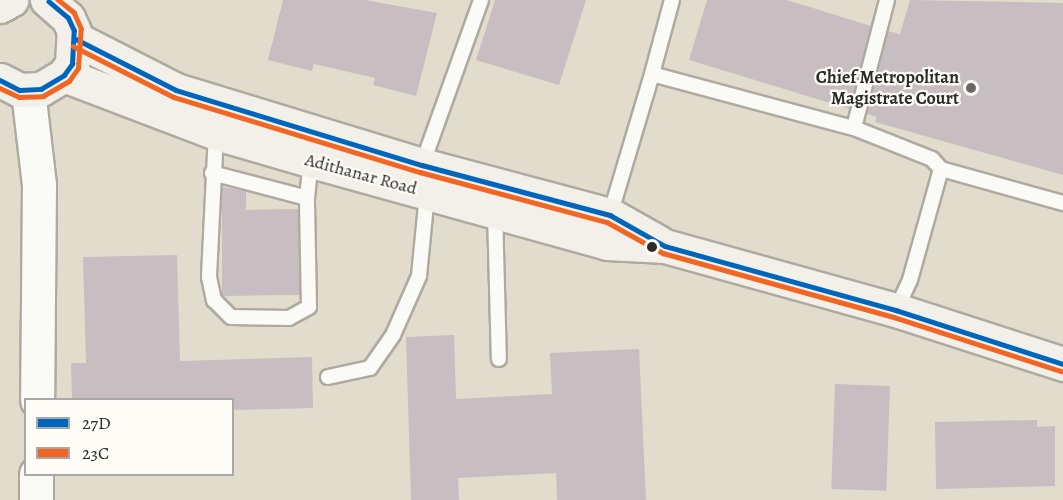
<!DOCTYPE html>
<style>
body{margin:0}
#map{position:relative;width:1063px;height:500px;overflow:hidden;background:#e1dccb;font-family:Alegreya,serif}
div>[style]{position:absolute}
.building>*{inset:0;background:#c8bec1;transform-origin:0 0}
.roads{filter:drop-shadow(2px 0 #aeaaa0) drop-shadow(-2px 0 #aeaaa0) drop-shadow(0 2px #aeaaa0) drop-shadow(0 -2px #aeaaa0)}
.service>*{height:14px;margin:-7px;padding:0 7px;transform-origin:7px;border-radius:7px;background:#fafaf7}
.tertiary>*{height:33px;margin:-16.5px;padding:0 16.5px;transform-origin:16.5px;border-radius:16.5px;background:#fafaf7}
.secondary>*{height:33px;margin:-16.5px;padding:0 16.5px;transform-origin:16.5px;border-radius:16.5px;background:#f2f0e9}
.bus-1>*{height:4.5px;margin:-2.25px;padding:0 2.25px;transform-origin:2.25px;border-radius:2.25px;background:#0065bd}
.bus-2>*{height:4.5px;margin:-2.25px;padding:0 2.25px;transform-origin:2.25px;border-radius:2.25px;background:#f26522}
.dots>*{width:16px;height:16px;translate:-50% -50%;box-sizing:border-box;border:3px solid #fdfcf7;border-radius:50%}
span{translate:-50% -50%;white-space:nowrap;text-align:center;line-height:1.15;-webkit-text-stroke:4.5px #fdfcf7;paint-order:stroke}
.poi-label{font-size:18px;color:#2b2b2b;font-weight:700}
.right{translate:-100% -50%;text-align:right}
.street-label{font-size:18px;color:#2b2b2b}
.legend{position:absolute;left:24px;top:398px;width:210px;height:78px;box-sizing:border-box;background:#fdfcf7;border:2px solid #a9a8a5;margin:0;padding:8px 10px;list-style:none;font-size:18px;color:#2b2b2b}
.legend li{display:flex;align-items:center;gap:12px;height:30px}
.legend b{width:30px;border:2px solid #a9a8a5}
</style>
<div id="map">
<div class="building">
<i style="clip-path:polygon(283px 0,365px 0,437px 13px,416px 96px,373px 85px,375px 78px,314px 64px,312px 71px,268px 60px)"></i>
<i style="clip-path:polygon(495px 0,586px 0,559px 85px,476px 60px)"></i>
<i style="clip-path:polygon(707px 0,787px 0,871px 26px,850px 109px,689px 60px)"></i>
<i style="clip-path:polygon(910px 0,1063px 3px,1063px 175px,875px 122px,877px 117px,867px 114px,888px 31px,900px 34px)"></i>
<i style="clip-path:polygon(222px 187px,246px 191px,246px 210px,298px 209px,300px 295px,222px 296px)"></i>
<i style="clip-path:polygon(177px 255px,180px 361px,312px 357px,313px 408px,232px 410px,232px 399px,72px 399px,71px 363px,86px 363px,83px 257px)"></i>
<i style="clip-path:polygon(454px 335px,456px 399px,552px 394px,550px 353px,639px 349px,646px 500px,557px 500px,556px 473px,458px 478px,459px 500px,411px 500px,406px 337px)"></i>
<i style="left:835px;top:384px;width:55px;height:105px;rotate:2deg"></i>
<i style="clip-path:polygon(1037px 420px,1037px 427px,1055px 426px,1055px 486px,936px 489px,935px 422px)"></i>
</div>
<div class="roads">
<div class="service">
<i style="left:887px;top:0;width:132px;rotate:104.5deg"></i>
<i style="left:854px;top:128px;width:84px;rotate:21.7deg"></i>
<i style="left:932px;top:159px;width:13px;rotate:48deg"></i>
<i style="left:941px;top:169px;width:127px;rotate:15.6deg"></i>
<i style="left:652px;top:74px;width:77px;rotate:-74.9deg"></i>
<i style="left:216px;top:133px;width:144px;rotate:92.8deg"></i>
<i style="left:209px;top:277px;width:24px;rotate:78deg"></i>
<i style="left:214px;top:300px;width:24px;rotate:45deg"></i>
<i style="left:231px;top:317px;width:58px;rotate:1deg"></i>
<i style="left:289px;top:318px;width:23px;rotate:-29deg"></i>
<i style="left:309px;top:307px;width:109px;rotate:-91.1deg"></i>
<i style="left:307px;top:198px;width:37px;rotate:-84deg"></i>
<i style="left:422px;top:165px;width:175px;rotate:-70.3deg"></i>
<i style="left:212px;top:173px;width:98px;rotate:14.7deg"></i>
<i style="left:495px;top:211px;width:148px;rotate:88.5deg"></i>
<i style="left:610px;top:215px;width:147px;rotate:-73.4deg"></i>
<i style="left:652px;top:74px;width:209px;rotate:15deg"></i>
<i style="left:896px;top:310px;width:33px;rotate:-65deg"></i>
<i style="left:910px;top:280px;width:115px;rotate:-74.4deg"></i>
<i style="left:328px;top:377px;width:43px;rotate:-12.1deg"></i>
<i style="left:370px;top:368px;width:40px;rotate:-55.1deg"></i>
<i style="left:393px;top:335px;width:64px;rotate:-66.2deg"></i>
<i style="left:419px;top:276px;width:82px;rotate:-84.4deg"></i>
</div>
<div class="tertiary">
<i style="left:28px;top:91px;width:95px;rotate:83.3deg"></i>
<i style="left:39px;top:185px;width:215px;rotate:90.5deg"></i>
<i style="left:36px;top:500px;width:26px;rotate:-90deg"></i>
</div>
<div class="secondary">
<i style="left:0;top:6px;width:13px;rotate:-29deg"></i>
<i style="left:76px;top:39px;width:112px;rotate:27deg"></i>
<i style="left:176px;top:90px;width:257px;rotate:17deg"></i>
<i style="left:422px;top:165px;width:195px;rotate:14.9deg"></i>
<i style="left:610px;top:215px;width:55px;rotate:29.4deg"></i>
<i style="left:64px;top:75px;width:163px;rotate:20.9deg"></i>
<i style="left:216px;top:133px;width:111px;rotate:16.2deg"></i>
<i style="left:323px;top:164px;width:295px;rotate:15.5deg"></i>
<i style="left:607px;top:243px;width:58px;rotate:3deg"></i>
<i style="left:665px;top:246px;width:240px;rotate:15.5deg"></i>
<i style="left:896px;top:310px;width:176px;rotate:17.9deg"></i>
<i style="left:0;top:80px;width:22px;rotate:27deg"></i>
<i style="left:20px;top:90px;width:21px;rotate:-3deg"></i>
<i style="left:41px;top:89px;width:27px;rotate:-31deg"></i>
<i style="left:64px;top:75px;width:14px;rotate:-54deg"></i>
<i style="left:72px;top:64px;width:33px;rotate:-87deg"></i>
<i style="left:74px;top:31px;width:14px;rotate:-115deg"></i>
<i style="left:68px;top:18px;width:28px;rotate:-139deg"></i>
</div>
</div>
<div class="bus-1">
<i style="left:76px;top:39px;width:112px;rotate:27deg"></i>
<i style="left:176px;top:90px;width:257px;rotate:17deg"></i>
<i style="left:422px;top:165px;width:195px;rotate:14.9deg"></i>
<i style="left:610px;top:215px;width:63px;rotate:29.4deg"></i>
<i style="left:665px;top:246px;width:240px;rotate:15.5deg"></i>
<i style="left:896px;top:310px;width:176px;rotate:17.9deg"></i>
<i style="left:0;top:80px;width:22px;rotate:27deg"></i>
<i style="left:20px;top:90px;width:21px;rotate:-3deg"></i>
<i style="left:41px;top:89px;width:27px;rotate:-31deg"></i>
<i style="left:64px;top:75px;width:14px;rotate:-54deg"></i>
<i style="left:72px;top:64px;width:33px;rotate:-87deg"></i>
<i style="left:74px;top:31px;width:14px;rotate:-115deg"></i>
<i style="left:68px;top:18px;width:25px;rotate:-140deg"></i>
</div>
<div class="bus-2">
<i style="left:73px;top:46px;width:113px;rotate:26.8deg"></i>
<i style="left:174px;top:97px;width:257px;rotate:17deg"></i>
<i style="left:420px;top:172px;width:194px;rotate:15deg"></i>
<i style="left:607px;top:222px;width:64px;rotate:29deg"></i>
<i style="left:663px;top:253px;width:240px;rotate:15.5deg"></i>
<i style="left:894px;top:317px;width:176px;rotate:17.9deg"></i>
<i style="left:0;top:88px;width:21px;rotate:25deg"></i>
<i style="left:19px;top:97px;width:24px;rotate:-2deg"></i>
<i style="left:43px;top:96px;width:30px;rotate:-30deg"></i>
<i style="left:69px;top:81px;width:16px;rotate:-55deg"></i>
<i style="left:78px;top:68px;width:39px;rotate:-86deg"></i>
<i style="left:81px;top:29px;width:17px;rotate:-114deg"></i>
<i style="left:74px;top:13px;width:21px;rotate:-141deg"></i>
</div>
<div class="dots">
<i style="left:971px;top:88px;background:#6b6963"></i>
<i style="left:652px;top:247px;background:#2b2b2b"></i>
</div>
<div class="poi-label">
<span class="right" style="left:959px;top:88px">Chief Metropolitan<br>Magistrate Court</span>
</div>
<div class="street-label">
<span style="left:361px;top:174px;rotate:15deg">Adithanar Road</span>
</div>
<ul class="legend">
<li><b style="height:8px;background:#0065bd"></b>27D</li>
<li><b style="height:8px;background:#f26522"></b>23C</li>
</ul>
</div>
